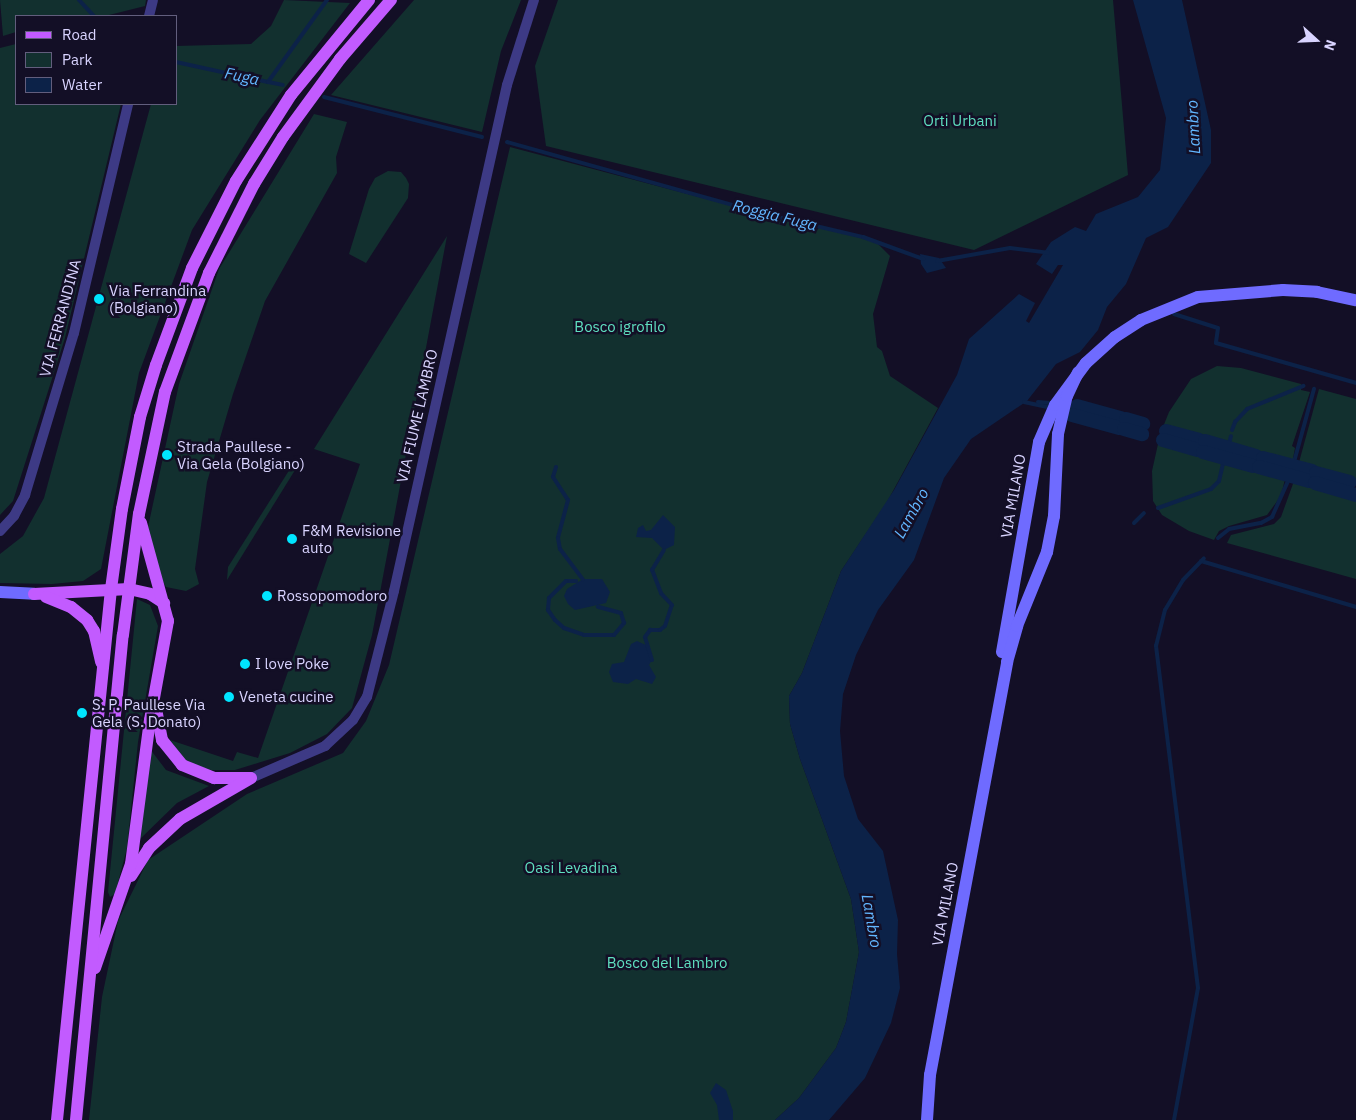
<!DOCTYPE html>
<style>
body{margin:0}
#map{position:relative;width:1356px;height:1120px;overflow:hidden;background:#130f26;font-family:"IBM Plex Sans",sans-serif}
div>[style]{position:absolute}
.green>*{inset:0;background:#12302f}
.water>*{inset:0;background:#0c2248}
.stream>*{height:4px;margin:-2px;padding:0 2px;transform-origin:2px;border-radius:2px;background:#0c2248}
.canal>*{height:14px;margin:-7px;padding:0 7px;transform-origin:7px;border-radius:7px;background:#0c2248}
.street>*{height:10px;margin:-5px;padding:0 5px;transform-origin:5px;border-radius:5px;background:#3d3a85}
.secondary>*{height:12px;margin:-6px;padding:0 6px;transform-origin:6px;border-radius:6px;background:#6f6bff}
.primary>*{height:12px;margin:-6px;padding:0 6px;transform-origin:6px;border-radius:6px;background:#c25bff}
.dots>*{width:14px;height:14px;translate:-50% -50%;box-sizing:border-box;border:2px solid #130f26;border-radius:50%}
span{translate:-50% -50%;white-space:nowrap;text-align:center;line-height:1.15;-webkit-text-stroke:5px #130f26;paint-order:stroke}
.park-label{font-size:15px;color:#5fe0c0}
.poi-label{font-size:15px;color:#d9d4ff}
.left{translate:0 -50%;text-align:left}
.street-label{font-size:15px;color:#d9d4ff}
.water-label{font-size:16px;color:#62b6ff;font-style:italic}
.legend{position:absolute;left:15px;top:15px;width:162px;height:90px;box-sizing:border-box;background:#130f26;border:1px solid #625e7d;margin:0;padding:6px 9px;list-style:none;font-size:15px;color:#d9d4ff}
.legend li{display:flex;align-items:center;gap:10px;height:25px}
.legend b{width:25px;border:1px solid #625e7d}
.north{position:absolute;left:1291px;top:15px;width:50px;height:50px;-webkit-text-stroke:4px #130f26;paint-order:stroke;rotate:110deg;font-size:14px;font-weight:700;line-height:20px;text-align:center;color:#d9d4ff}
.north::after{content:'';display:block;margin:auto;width:18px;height:22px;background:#d9d4ff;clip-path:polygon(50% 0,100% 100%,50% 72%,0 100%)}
</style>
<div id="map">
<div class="green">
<i style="clip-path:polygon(0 0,146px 0,145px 6px,105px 16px,16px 16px,16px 32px,3px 36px)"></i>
<i style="clip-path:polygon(284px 0,350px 3px,260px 120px,192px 230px,139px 373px,101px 569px,83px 581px,52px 584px,0 583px,0 554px,23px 536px,44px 498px,151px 104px,176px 104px,176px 46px,251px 44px,271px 26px)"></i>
<i style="clip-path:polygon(414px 0,521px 0,501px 51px,482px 132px,331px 95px)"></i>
<i style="clip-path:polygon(558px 0,1113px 0,1128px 175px,974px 250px,546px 146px,535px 66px)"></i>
<i style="clip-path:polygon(16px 44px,16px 104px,121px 104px,65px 338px,13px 501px,0 515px,0 48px)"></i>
<i style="clip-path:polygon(314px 114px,347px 122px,336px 157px,337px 173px,265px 301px,233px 394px,207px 482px,195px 569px,199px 584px,186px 591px,166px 587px,155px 567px,148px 527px,179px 384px,219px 269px)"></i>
<i style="clip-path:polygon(510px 147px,786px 220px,873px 239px,890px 256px,873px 314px,877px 347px,882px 351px,890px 376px,938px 408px,887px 502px,841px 571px,802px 673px,789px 696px,790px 724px,800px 759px,851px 899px,859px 952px,846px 1022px,836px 1048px,799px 1098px,775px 1120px,89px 1120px,102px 997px,118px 921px,148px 860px,247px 794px,343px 753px,366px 721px,389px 665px)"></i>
<i style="clip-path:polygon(388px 171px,401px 172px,406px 178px,409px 184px,408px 198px,366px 263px,349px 254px,369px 189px,375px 178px)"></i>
<i style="clip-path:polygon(447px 236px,372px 635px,352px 708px,327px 734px,290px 753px,235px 770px,211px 770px,195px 765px,186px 760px,170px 740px,233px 761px,237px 752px,258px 758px,360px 464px,314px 449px)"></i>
<i style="clip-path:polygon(1217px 366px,1241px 368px,1301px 384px,1301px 390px,1310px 392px,1292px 446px,1295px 448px,1292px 464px,1163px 427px,1169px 412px,1191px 379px)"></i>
<i style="clip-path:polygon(1319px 389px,1356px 399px,1356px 482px,1298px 466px)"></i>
<i style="clip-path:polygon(1158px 444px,1285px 479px,1281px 496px,1267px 515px,1229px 526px,1219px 531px,1214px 540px,1189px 531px,1162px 515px,1153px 501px,1152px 471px)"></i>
<i style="clip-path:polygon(295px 461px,300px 462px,227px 580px,228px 567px)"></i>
<i style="clip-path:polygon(1294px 481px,1356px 499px,1356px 579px,1227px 543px,1231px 535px,1274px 524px,1281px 517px)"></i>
<i style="clip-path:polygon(137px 599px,150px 605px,158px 626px,138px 742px,127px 848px,115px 894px,110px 897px,108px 892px)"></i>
<i style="clip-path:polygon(150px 749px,166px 770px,209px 786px,177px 803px,138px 841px)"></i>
</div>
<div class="water">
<i style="clip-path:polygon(1133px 0,1182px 0,1211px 130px,1211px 163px,1168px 227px,1146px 238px,1126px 284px,1107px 307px,1098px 330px,1080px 352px,1056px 364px,1027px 401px,971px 439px,944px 478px,914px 560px,878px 610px,856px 655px,843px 694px,840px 731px,844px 776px,858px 819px,883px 851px,898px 920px,897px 954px,900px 988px,891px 1023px,865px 1078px,829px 1120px,775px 1120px,799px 1098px,836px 1048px,846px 1022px,859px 952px,851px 899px,800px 759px,790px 724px,789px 696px,802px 673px,841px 571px,894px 490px,957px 375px,969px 339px,1019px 294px,1035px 303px,1026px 321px,1029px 323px,1063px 265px,1058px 265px,1052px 274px,1036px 264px,1051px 242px,1075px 227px,1086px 231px,1096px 214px,1138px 197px,1160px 170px,1166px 118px)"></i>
<i style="clip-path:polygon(920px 254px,939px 258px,946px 268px,927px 273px,921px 264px)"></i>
<i style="clip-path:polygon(663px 515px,675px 527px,674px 545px,664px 550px,652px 538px,636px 537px,638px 528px,643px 525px,646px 531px,651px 530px)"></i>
<i style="clip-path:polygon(583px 579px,602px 579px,610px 592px,606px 603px,575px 610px,568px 604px,564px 596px,567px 589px)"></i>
<i style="clip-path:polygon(637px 641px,648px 646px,652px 660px,649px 665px,656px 677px,652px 684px,636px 679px,628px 684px,613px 682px,609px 672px,612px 664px,624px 662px,631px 644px)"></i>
<i style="clip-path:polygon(716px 1083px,726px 1090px,733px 1111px,733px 1120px,719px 1120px,717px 1105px,710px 1093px)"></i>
</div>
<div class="stream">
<i style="left:79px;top:0;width:22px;rotate:47deg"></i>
<i style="left:176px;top:62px;width:94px;rotate:12.3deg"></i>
<i style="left:268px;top:82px;width:101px;rotate:-54.3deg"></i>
<i style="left:268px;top:82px;width:15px;rotate:11deg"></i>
<i style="left:324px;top:97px;width:163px;rotate:14.2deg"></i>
<i style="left:507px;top:142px;width:272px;rotate:15.6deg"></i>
<i style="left:769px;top:215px;width:97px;rotate:13.2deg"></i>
<i style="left:863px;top:237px;width:64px;rotate:20.1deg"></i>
<i style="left:937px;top:261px;width:74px;rotate:-10.1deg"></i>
<i style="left:1010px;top:248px;width:38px;rotate:7deg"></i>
<i style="left:1174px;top:314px;width:46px;rotate:17.7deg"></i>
<i style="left:1218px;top:328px;width:15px;rotate:98deg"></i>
<i style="left:1216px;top:343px;width:146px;rotate:15.9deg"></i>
<i style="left:1024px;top:402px;width:25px;rotate:12deg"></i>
<i style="left:1038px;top:402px;width:12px;rotate:5deg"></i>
<i style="left:1232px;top:430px;width:9px;rotate:-69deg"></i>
<i style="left:1235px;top:422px;width:18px;rotate:-47deg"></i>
<i style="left:1247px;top:409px;width:61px;rotate:-22.3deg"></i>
<i style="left:1229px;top:444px;width:8px;rotate:-76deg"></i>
<i style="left:1294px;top:462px;width:76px;rotate:-74.7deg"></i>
<i style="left:556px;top:467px;width:10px;rotate:107deg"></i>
<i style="left:553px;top:477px;width:27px;rotate:57deg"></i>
<i style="left:568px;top:500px;width:39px;rotate:105deg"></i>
<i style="left:558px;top:538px;width:11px;rotate:80deg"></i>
<i style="left:560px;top:549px;width:38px;rotate:53deg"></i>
<i style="left:1158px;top:508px;width:56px;rotate:-19.7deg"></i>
<i style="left:1211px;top:489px;width:11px;rotate:-45deg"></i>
<i style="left:1219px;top:481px;width:17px;rotate:-77deg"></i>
<i style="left:1134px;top:523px;width:14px;rotate:-45deg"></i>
<i style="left:1218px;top:538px;width:14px;rotate:-39deg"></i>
<i style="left:1229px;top:529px;width:33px;rotate:-11deg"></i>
<i style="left:1261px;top:523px;width:13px;rotate:-29deg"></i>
<i style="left:1272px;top:517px;width:39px;rotate:-66deg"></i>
<i style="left:1201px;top:561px;width:162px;rotate:16.5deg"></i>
<i style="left:576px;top:581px;width:10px;rotate:180deg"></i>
<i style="left:566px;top:581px;width:24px;rotate:135deg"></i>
<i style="left:549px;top:598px;width:12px;rotate:95deg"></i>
<i style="left:548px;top:610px;width:12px;rotate:55deg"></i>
<i style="left:555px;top:620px;width:12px;rotate:42deg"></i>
<i style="left:564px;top:628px;width:21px;rotate:19deg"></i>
<i style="left:584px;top:635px;width:30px"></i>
<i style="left:614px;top:635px;width:16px;rotate:-50deg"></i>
<i style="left:624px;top:623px;width:10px;rotate:-107deg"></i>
<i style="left:621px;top:613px;width:24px;rotate:-165deg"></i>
<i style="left:652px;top:660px;width:24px;rotate:-107deg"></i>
<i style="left:645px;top:637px;width:9px;rotate:-54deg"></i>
<i style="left:650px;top:630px;width:10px"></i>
<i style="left:660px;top:630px;width:6px;rotate:-39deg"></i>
<i style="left:665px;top:626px;width:22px;rotate:-72deg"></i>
<i style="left:672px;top:605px;width:16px;rotate:-133deg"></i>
<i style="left:661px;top:593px;width:25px;rotate:-111deg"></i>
<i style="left:652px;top:570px;width:23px;rotate:-59deg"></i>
<i style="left:1174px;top:1120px;width:134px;rotate:-79.7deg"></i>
<i style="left:1198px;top:988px;width:345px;rotate:-97deg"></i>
<i style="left:1156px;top:646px;width:37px;rotate:-76deg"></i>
<i style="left:1165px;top:610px;width:35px;rotate:-59deg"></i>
<i style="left:1183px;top:580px;width:30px;rotate:-46deg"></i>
</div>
<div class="canal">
<i style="left:1077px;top:406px;width:46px;rotate:15.3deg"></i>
<i style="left:1072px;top:415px;width:49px;rotate:15.5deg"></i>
<i style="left:1126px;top:419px;width:18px;rotate:16deg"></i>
<i style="left:1124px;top:429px;width:19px;rotate:16deg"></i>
<i style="left:1166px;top:431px;width:34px;rotate:15deg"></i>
<i style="left:1163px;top:440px;width:36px;rotate:16deg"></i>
<i style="left:1205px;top:441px;width:53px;rotate:16.4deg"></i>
<i style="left:1203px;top:452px;width:52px;rotate:15.6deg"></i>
<i style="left:1263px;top:458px;width:51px;rotate:14.9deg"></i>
<i style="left:1259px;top:467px;width:52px;rotate:15.6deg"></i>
<i style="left:1316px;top:473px;width:35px;rotate:15deg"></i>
<i style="left:1315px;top:483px;width:43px;rotate:16.3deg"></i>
</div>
<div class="street">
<i style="left:149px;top:16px;width:16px;rotate:-76deg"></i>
<i style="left:0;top:531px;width:21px;rotate:-47deg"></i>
<i style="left:14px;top:516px;width:24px;rotate:-62deg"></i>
<i style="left:25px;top:495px;width:169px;rotate:-73.2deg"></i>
<i style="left:74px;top:333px;width:235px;rotate:-76.7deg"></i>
<i style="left:251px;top:778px;width:81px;rotate:-23.4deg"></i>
<i style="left:325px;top:746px;width:38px;rotate:-43deg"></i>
<i style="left:353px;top:720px;width:27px;rotate:-59deg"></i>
<i style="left:367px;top:697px;width:109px;rotate:-75.7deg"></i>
<i style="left:394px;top:591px;width:518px;rotate:-77.41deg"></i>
<i style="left:507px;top:85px;width:89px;rotate:-72.4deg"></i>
</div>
<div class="secondary">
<i style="left:0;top:592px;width:34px;rotate:3deg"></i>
<i style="left:1002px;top:652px;width:213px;rotate:-80deg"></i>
<i style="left:1039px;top:442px;width:40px;rotate:-66.6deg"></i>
<i style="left:1055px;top:405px;width:52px;rotate:-53.6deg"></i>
<i style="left:1086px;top:363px;width:39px;rotate:-42deg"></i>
<i style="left:1115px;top:337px;width:31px;rotate:-33deg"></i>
<i style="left:1141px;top:320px;width:61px;rotate:-22deg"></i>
<i style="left:1198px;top:297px;width:85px;rotate:-4.7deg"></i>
<i style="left:1283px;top:290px;width:34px;rotate:3deg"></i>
<i style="left:1317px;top:292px;width:40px;rotate:12deg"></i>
<i style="left:927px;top:1120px;width:45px;rotate:-86.2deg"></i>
<i style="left:930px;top:1075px;width:420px;rotate:-79.4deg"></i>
<i style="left:1007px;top:662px;width:37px;rotate:-74deg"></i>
<i style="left:1017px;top:626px;width:80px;rotate:-67.9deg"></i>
<i style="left:1047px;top:552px;width:37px;rotate:-79deg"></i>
<i style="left:1054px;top:516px;width:82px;rotate:-87.2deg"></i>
<i style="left:1058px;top:434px;width:39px;rotate:-77deg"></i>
<i style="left:1067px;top:396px;width:26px;rotate:-65deg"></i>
</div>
<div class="primary">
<i style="left:34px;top:594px;width:95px;rotate:-3deg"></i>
<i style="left:129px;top:589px;width:22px;rotate:13deg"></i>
<i style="left:150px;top:594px;width:17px;rotate:33deg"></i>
<i style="left:46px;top:597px;width:27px;rotate:22deg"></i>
<i style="left:71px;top:607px;width:21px;rotate:39deg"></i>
<i style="left:87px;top:620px;width:13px;rotate:58deg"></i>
<i style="left:94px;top:631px;width:32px;rotate:77deg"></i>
<i style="left:156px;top:709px;width:32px;rotate:79deg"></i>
<i style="left:162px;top:740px;width:32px;rotate:51deg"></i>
<i style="left:182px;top:765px;width:35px;rotate:22deg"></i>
<i style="left:214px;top:778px;width:36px"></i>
<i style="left:131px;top:876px;width:33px;rotate:-57deg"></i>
<i style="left:149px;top:848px;width:42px;rotate:-43.1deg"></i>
<i style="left:180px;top:819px;width:82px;rotate:-30deg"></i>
<i style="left:95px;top:968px;width:110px;rotate:-70.9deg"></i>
<i style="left:131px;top:864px;width:145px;rotate:-82.5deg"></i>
<i style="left:150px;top:720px;width:101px;rotate:-79.7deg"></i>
<i style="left:168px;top:621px;width:102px;rotate:-105.4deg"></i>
<i style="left:57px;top:1120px;width:534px;rotate:-84.19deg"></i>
<i style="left:111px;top:589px;width:81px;rotate:-82.2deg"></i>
<i style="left:122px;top:509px;width:94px;rotate:-78.9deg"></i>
<i style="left:140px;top:417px;width:54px;rotate:-72.9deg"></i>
<i style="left:156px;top:365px;width:103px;rotate:-69.6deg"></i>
<i style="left:192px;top:268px;width:97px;rotate:-63.2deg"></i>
<i style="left:236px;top:181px;width:102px;rotate:-57.4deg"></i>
<i style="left:291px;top:95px;width:123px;rotate:-50.6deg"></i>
<i style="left:76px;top:1120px;width:487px;rotate:-84.5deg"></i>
<i style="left:123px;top:635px;width:122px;rotate:-82.5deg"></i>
<i style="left:139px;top:514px;width:125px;rotate:-78deg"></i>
<i style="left:165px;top:392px;width:127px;rotate:-69.7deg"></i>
<i style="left:209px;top:273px;width:100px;rotate:-63.2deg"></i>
<i style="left:254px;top:184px;width:55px;rotate:-58.3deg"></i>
<i style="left:283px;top:137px;width:97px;rotate:-53.8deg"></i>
<i style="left:340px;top:59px;width:78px;rotate:-49.2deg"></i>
</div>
<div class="dots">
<i style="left:99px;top:299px;background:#00e5ff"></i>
<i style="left:167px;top:455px;background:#00e5ff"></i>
<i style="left:292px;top:539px;background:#00e5ff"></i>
<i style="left:267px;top:596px;background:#00e5ff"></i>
<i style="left:245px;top:664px;background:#00e5ff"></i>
<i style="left:229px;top:697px;background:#00e5ff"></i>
<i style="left:82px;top:713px;background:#00e5ff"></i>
</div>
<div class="park-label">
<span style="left:960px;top:121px">Orti Urbani</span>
<span style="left:620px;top:327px">Bosco igrofilo</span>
<span style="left:571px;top:868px">Oasi Levadina</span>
<span style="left:667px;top:963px">Bosco del Lambro</span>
</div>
<div class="poi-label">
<span class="left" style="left:109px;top:299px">Via Ferrandina<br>(Bolgiano)</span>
<span class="left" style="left:177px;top:455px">Strada Paullese -<br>Via Gela (Bolgiano)</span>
<span class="left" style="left:302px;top:539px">F&amp;M Revisione<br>auto</span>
<span class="left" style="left:277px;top:596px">Rossopomodoro</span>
<span class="left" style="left:255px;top:664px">I love Poke</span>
<span class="left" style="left:239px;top:697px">Veneta cucine</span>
<span class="left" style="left:92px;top:713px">S. P. Paullese Via<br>Gela (S. Donato)</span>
</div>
<div class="street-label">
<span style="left:60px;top:318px;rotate:-75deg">VIA FERRANDINA</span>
<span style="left:417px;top:416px;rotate:-77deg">VIA FIUME LAMBRO</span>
<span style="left:1013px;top:496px;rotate:-80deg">VIA MILANO</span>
<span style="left:945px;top:904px;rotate:-79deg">VIA MILANO</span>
</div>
<div class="water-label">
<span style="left:242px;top:76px;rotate:12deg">Fuga</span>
<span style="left:1193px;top:127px;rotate:-93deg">Lambro</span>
<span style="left:775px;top:215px;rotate:14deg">Roggia Fuga</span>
<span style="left:911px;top:513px;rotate:-61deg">Lambro</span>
<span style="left:872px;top:921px;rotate:80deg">Lambro</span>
</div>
<ul class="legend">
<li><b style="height:6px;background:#c25bff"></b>Road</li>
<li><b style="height:14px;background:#12302f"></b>Park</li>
<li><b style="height:14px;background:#0c2248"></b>Water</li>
</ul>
<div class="north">N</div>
</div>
